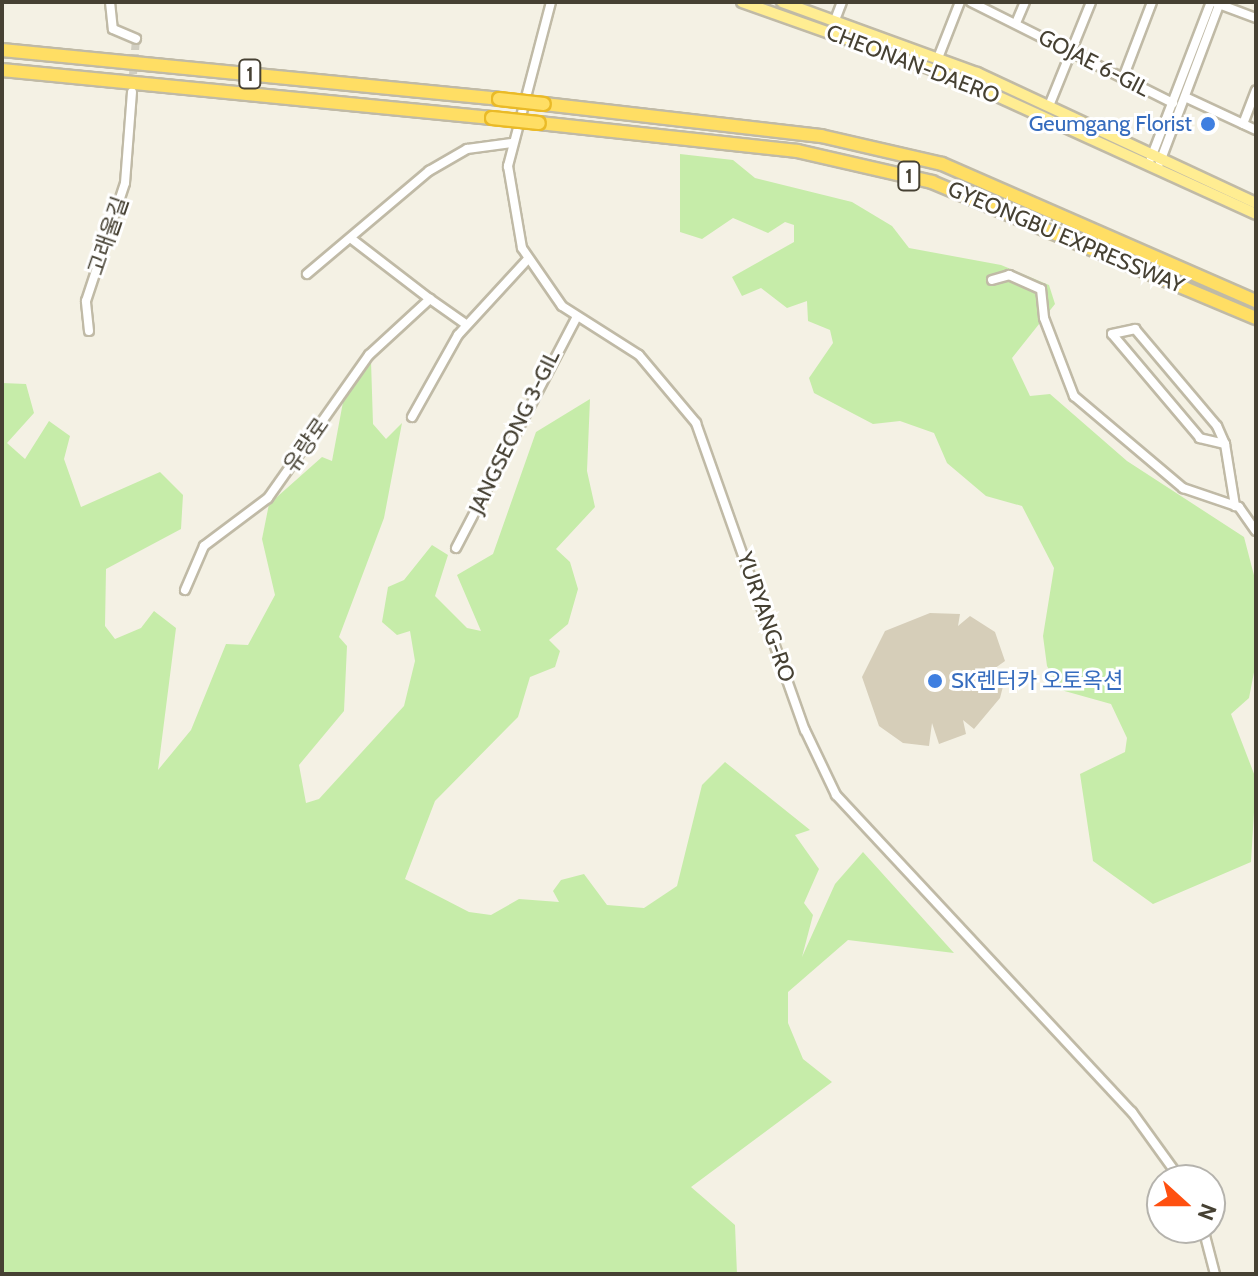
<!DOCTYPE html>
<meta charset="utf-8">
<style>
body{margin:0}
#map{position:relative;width:1258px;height:1276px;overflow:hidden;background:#f4f1e4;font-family:Cabin,"Noto Sans KR",sans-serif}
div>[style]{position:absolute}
.green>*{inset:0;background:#c6eca9}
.building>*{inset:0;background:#d6ceb9}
.minor-tunnel>*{height:8px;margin-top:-4px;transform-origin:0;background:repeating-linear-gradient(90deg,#d1cec1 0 8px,transparent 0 12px)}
.roads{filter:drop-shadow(2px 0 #c0baa6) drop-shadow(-2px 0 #c0baa6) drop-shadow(0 2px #c0baa6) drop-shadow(0 -2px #c0baa6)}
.minor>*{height:8px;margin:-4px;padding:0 4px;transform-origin:4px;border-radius:4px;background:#fff}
.major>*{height:10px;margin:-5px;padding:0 5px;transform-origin:5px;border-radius:5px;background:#ffed92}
.highway>*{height:12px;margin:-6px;padding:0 6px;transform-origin:6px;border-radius:6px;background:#ffde64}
.bridges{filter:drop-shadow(2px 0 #eaba27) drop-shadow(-2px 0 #eaba27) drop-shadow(0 2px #eaba27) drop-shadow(0 -2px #eaba27)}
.highway-bridge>*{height:12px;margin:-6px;padding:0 6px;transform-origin:6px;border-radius:6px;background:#ffde64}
.dots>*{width:22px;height:22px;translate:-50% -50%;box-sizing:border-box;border:4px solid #fff;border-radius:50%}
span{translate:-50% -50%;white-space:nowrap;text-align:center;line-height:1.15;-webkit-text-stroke:6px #fff;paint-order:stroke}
.shield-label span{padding:2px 6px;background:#fff;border:2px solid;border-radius:6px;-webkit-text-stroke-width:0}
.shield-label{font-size:20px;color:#464133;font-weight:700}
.street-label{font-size:22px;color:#464133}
.shop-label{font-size:22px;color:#366cbe}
.right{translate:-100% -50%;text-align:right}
.left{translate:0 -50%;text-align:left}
.frame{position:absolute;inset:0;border:4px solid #464133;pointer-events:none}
.north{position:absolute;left:1146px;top:1164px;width:80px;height:80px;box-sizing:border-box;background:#fff;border:2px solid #b5b3ad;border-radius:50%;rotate:111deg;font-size:22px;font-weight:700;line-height:32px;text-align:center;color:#464133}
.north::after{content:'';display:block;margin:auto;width:28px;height:36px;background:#ff5010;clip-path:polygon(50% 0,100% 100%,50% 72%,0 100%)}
</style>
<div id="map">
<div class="green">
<i style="clip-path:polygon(680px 154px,733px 160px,755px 178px,852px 202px,892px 226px,909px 248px,1001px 265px,1049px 285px,1055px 304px,1012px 358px,1030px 396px,1050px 394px,1127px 461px,1244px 537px,1256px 583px,1256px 662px,1249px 698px,1231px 714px,1256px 779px,1251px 862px,1153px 904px,1093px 861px,1080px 774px,1125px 752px,1127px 738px,1111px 704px,1061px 690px,1047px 666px,1043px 636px,1054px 568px,1022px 506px,986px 496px,947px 463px,934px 433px,900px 421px,873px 424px,814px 393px,809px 378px,833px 343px,830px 330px,808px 321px,807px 301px,787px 308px,761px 288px,742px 296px,732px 277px,794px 242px,794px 225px,785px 222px,768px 233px,733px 218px,702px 239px,680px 232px)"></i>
<i style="clip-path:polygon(371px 361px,373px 424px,386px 439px,402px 423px,384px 518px,339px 637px,347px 646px,344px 711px,299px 765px,306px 803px,319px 799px,404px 706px,415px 661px,410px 631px,397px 635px,382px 622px,388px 587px,404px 580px,432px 545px,448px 555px,435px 596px,467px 628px,481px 631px,457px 575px,493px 554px,536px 432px,590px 399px,587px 471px,595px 507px,556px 549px,570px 562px,578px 589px,568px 624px,549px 640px,560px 651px,555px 667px,530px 677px,518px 717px,435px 801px,405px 879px,469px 912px,491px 915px,519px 899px,559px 902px,553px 891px,561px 880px,584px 874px,607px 905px,644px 908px,677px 886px,702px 785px,725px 762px,810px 830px,795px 835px,819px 869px,804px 903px,813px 915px,802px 957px,835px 884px,863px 852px,954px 953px,848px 940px,788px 992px,788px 1023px,803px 1059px,832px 1082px,691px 1187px,735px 1225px,737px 1274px,2px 1274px,2px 383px,26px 384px,34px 413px,7px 443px,25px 459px,49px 421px,70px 436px,64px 459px,81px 507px,160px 472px,183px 495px,181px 529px,106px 569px,105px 626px,115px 639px,141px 628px,154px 611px,176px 628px,158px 770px,191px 730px,226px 644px,248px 645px,275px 595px,262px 539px,269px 504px,322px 457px,332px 461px,343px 402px)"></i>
</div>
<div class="building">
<i style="clip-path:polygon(930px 613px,960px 614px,958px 626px,970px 616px,995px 632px,1005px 661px,991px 671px,1007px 671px,1000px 698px,974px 729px,963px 720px,966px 734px,939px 744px,932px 723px,929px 746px,903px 743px,879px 726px,862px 677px,885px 631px)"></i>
</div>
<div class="minor-tunnel">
<i style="left:132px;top:86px;width:47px;rotate:-85.1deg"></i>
</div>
<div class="roads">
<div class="minor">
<i style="left:110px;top:2px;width:27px;rotate:84deg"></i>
<i style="left:113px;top:29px;width:25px;rotate:23deg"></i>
<i style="left:551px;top:2px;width:170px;rotate:104.7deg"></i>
<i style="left:508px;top:166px;width:83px;rotate:80.3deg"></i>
<i style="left:522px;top:248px;width:70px;rotate:55.4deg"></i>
<i style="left:562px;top:306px;width:91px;rotate:32.5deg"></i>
<i style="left:639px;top:355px;width:89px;rotate:50deg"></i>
<i style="left:696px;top:423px;width:326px;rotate:70.5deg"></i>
<i style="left:805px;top:730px;width:72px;rotate:64.5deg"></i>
<i style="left:836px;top:795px;width:434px;rotate:47deg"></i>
<i style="left:1132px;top:1112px;width:84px;rotate:54.2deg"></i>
<i style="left:971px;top:2px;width:226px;rotate:26.6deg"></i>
<i style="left:1216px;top:3px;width:43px;rotate:20.6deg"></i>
<i style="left:835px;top:20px;width:19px;rotate:-69deg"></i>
<i style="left:1016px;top:23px;width:23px;rotate:-67deg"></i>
<i style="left:938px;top:58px;width:60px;rotate:-68.6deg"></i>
<i style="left:1123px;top:78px;width:81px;rotate:-69.1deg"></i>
<i style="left:1185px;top:97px;width:78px;rotate:24.9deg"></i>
<i style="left:1049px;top:106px;width:112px;rotate:-68deg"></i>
<i style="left:1243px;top:124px;width:36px;rotate:-69deg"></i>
<i style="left:1151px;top:158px;width:167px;rotate:-69deg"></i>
<i style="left:1160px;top:162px;width:171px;rotate:-69.4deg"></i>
<i style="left:353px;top:240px;width:97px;rotate:37.5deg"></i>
<i style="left:307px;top:274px;width:160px;rotate:-40.2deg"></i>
<i style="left:429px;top:171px;width:44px;rotate:-30.1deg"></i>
<i style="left:467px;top:149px;width:45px;rotate:-7.6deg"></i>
<i style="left:992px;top:280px;width:18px;rotate:-16deg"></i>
<i style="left:1009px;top:275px;width:35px;rotate:24deg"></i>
<i style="left:1041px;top:289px;width:29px;rotate:84deg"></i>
<i style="left:1044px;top:318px;width:84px;rotate:69deg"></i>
<i style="left:1074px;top:396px;width:143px;rotate:40.2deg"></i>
<i style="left:1183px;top:488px;width:59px;rotate:18.7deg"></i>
<i style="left:1239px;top:507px;width:29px;rotate:55deg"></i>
<i style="left:89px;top:331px;width:30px;rotate:-96deg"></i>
<i style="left:86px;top:301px;width:124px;rotate:-71.7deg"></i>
<i style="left:125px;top:183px;width:91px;rotate:-85.6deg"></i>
<i style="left:412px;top:417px;width:94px;rotate:-60.7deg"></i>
<i style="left:458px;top:335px;width:103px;rotate:-47.4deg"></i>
<i style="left:1225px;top:444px;width:26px;rotate:-167deg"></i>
<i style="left:1200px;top:438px;width:136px;rotate:-130.2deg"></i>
<i style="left:1112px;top:334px;width:24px;rotate:-12deg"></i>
<i style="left:1135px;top:329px;width:127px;rotate:49.8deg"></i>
<i style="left:1217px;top:426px;width:20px;rotate:66deg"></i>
<i style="left:1225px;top:444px;width:63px;rotate:80.8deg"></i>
<i style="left:456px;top:548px;width:259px;rotate:-62.4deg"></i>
<i style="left:185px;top:590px;width:48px;rotate:-66.6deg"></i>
<i style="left:204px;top:546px;width:80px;rotate:-36.9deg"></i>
<i style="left:268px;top:498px;width:175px;rotate:-54.8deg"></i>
<i style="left:369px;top:355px;width:83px;rotate:-42.6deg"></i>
<i style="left:430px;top:299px;width:45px;rotate:35.1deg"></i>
<i style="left:1203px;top:1228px;width:48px;rotate:75.4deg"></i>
</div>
<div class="major">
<i style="left:742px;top:2px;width:233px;rotate:19.5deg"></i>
<i style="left:962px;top:80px;width:323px;rotate:24.5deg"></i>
<i style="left:782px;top:2px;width:208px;rotate:20deg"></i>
<i style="left:977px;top:73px;width:308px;rotate:25deg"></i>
</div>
<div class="highway">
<i style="left:2px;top:50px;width:499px;rotate:5.6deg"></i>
<i style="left:2px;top:70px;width:492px;rotate:5.6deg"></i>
<i style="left:544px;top:104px;width:279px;rotate:6.6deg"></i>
<i style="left:821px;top:136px;width:124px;rotate:13deg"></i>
<i style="left:942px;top:164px;width:343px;rotate:23.6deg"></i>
<i style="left:539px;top:123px;width:260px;rotate:6.2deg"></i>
<i style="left:797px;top:151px;width:139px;rotate:12.9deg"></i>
<i style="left:932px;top:182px;width:351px;rotate:22.8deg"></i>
</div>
</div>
<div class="bridges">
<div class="highway-bridge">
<i style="left:499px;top:99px;width:45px;rotate:6.3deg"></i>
<i style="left:492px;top:118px;width:47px;rotate:6.1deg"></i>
</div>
</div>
<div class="dots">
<i style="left:1208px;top:124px;background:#3f7fe0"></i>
<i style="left:935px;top:681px;background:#3f7fe0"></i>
</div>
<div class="shield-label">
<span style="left:250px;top:74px">1</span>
<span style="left:909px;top:176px">1</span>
</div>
<div class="street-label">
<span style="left:1094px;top:63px;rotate:27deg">GOJAE 6-GIL</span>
<span style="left:913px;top:64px;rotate:21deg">CHEONAN-DAERO</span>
<span style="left:108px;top:236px;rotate:-71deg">고래울길</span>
<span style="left:1066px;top:237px;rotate:23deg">GYEONGBU EXPRESSWAY</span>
<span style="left:514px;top:432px;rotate:-64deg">JANGSEONG 3-GIL</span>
<span style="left:306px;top:445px;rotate:-55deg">유량로</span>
<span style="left:766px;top:617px;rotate:71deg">YURYANG-RO</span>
</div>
<div class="shop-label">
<span class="right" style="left:1192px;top:124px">Geumgang Florist</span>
<span class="left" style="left:951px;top:681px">SK렌터카 오토옥션</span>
</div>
<div class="frame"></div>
<div class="north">N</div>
</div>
